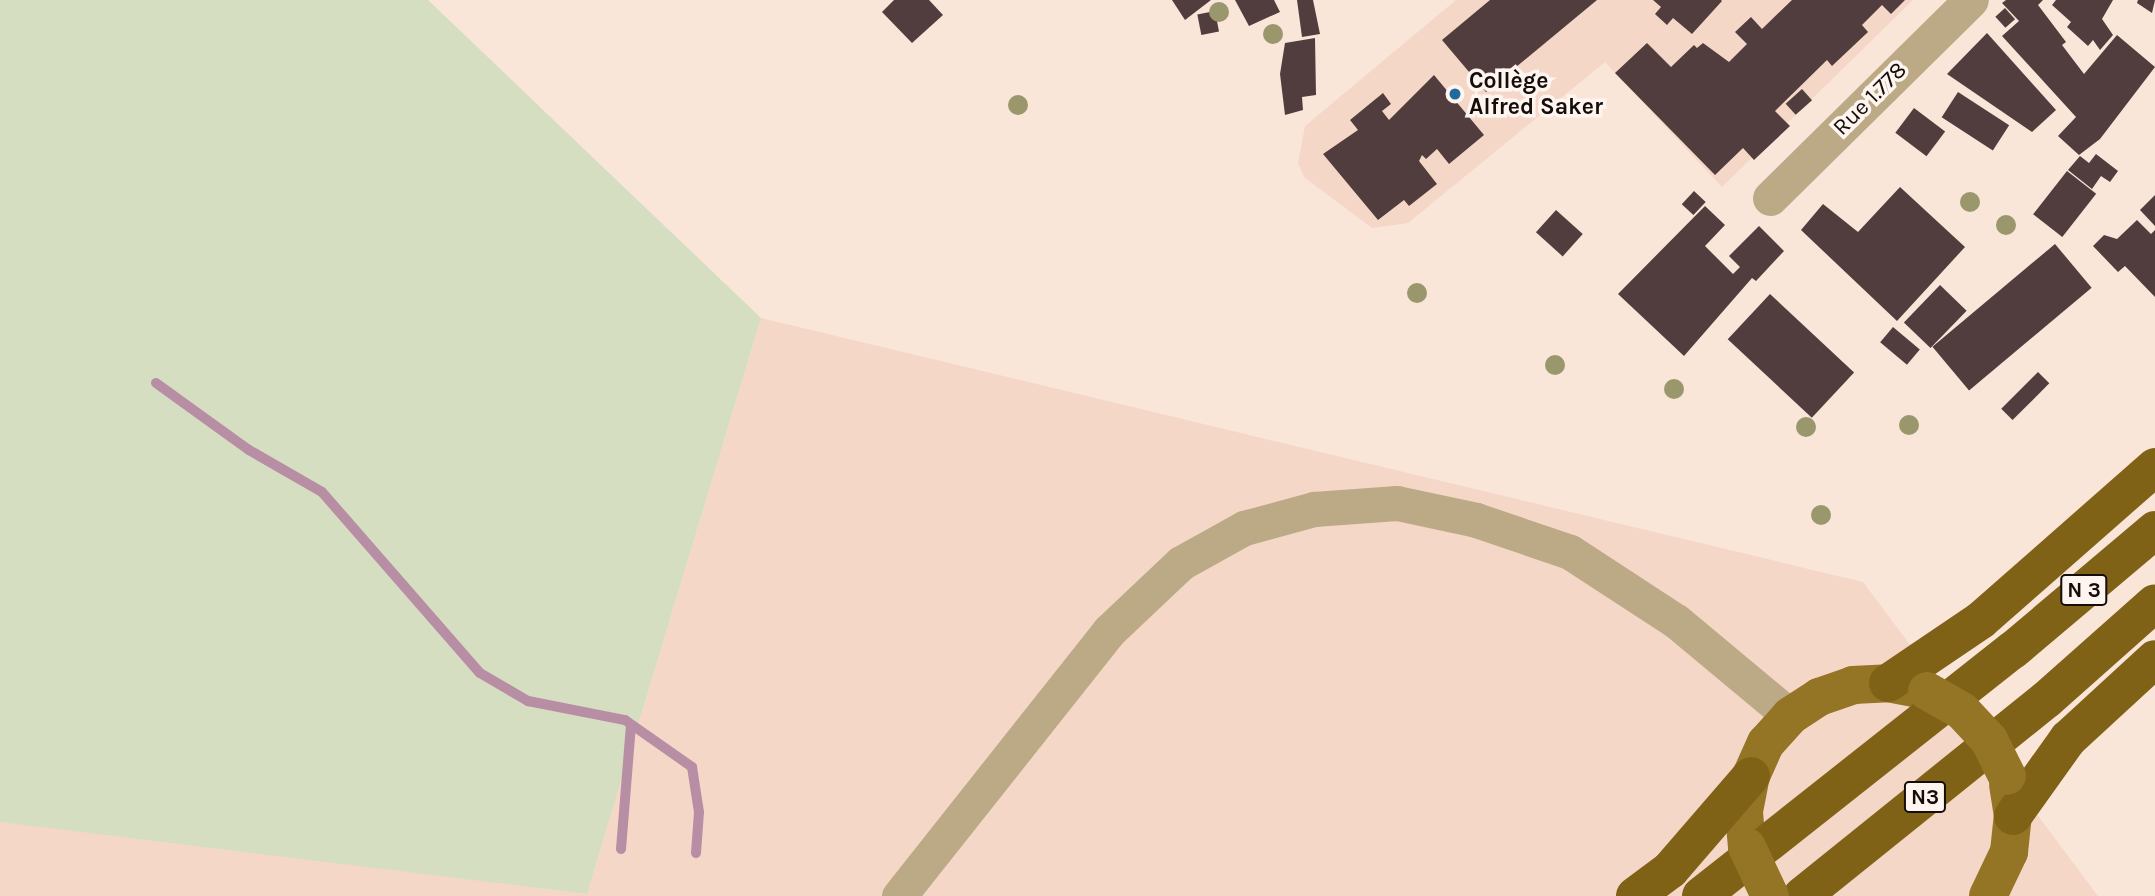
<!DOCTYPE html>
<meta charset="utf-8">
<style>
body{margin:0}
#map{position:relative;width:2155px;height:896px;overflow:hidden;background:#fae5d9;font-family:Karla,sans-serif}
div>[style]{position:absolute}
.built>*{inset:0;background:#f4d7c7}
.green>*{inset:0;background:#d6dec2}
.stream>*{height:10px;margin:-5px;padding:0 5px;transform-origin:5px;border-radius:5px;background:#b88ea5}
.building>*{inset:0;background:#513d3d;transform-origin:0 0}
.minor>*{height:35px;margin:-17.5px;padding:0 17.5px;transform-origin:17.5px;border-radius:17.5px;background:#bcaa86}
.major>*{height:38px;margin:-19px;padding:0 19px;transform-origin:19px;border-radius:19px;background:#947425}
.highway>*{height:38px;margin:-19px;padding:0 19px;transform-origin:19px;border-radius:19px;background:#806216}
.major-bridge>*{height:38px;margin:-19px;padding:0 19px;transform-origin:19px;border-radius:19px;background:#947425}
.trees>*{width:20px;height:20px;margin:-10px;border-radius:50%;background:#9a976c}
.dots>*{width:19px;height:19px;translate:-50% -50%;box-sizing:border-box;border:4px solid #fef5f0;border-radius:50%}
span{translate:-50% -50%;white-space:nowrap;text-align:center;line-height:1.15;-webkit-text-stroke:7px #fef5f0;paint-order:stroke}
.shield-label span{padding:2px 5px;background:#fef5f0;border:2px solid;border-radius:5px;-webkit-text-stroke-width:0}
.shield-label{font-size:21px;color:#140d09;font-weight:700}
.poi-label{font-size:23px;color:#140d09;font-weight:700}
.left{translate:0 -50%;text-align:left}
.street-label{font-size:23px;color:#140d09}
</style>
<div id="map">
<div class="built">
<i style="clip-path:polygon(1456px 0,1913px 0,1722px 187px,1605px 62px,1408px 223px,1372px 228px,1305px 178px,1298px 164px,1305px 126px)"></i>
<i style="clip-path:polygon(761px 318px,1863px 582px,2098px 896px,0 896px,0 822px,10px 820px,587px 894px)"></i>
</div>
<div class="green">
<i style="clip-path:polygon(0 0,428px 0,761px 318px,587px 894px,0 822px)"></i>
</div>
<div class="stream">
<i style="left:156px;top:383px;width:115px;rotate:35.8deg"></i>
<i style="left:249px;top:450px;width:84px;rotate:29.9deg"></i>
<i style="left:322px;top:492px;width:240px;rotate:48.9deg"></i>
<i style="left:480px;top:673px;width:56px;rotate:30.3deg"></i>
<i style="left:528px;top:701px;width:99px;rotate:11.1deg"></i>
<i style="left:625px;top:720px;width:82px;rotate:35deg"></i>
<i style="left:692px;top:767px;width:46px;rotate:81.2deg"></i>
<i style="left:699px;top:812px;width:41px;rotate:94.2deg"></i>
<i style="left:621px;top:849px;width:123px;rotate:-85.4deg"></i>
</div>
<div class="building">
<i style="clip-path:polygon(894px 0,929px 0,943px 15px,912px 43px,882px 12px)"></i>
<i style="clip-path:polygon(1172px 0,1211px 0,1185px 20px)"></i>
<i style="clip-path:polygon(1235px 0,1274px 0,1280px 12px,1249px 26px)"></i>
<i style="clip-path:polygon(1297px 0,1313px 0,1320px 34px,1302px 37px)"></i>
<i style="clip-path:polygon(1490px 0,1597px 0,1486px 92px,1442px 40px)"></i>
<i style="clip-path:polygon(1653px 0,1721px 0,1722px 1px,1692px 34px,1673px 18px,1667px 25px,1655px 14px,1661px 7px)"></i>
<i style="clip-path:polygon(1792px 0,1905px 0,1891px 14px,1882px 5px,1862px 25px,1868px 32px,1832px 66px,1827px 60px,1775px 111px,1790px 126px,1754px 160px,1743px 148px,1715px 175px,1615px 73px,1647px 43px,1671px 67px,1694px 45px,1697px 48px,1703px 43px,1729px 62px,1747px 44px,1735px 32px,1751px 17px,1762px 29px)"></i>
<i style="clip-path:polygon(2006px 0,2043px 0,2038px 5px,2066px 42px,2062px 45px,2084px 74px,2117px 35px,2155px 67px,2100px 139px,2079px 155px,2058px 136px,2076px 117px,2002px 36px,2019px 21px,2002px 3px)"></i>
<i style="clip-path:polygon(2056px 0,2113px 0,2102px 19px,2113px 35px,2100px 50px,2093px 40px,2088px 46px,2067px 27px,2071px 22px,2052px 5px)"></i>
<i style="clip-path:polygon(2138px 0,2155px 0,2152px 13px,2137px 3px)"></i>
<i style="left:2005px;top:8px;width:15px;height:13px;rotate:48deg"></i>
<i style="left:1215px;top:11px;width:21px;height:18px;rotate:79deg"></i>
<i style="clip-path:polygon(1987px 33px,2056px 110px,2032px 132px,1947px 74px)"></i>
<i style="clip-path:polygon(1315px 38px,1316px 95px,1302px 97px,1303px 110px,1285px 115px,1280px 74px,1285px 43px)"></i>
<i style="clip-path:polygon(1434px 75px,1484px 135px,1449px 164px,1437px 149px,1426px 159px,1422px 155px,1419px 161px,1437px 184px,1409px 206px,1404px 200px,1378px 220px,1323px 154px,1358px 130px,1350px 120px,1383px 93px,1391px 104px,1382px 111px,1389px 120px)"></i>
<i style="left:1802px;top:89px;width:15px;height:22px;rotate:48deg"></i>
<i style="left:1958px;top:92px;width:61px;height:30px;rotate:33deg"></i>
<i style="left:1914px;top:108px;width:39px;height:31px;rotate:37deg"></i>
<i style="clip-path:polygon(2096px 154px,2118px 171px,2110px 182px,2101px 176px,2092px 189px,2068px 170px,2080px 156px,2089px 163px)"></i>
<i style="left:2067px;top:171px;width:37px;height:55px;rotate:38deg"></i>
<i style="clip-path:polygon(1900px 187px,1965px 247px,1897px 321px,1801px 230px,1823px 204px,1858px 232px)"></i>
<i style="left:1694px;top:191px;width:16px;height:18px;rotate:43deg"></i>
<i style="clip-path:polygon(2155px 195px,2155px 226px,2140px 210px)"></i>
<i style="clip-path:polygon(1705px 206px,1725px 225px,1705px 246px,1733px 274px,1740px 267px,1729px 256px,1759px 226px,1784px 251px,1756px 281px,1752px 278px,1684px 356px,1618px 294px)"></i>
<i style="left:1556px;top:210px;width:36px;height:30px;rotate:42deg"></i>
<i style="clip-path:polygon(2137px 220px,2151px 234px,2155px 230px,2155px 297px,2125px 266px,2118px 272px,2093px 246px,2104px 235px,2117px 239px)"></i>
<i style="left:2055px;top:244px;width:57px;height:160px;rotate:50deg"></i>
<i style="left:1940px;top:285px;width:37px;height:52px;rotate:44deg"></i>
<i style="left:1770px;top:294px;width:115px;height:62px;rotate:43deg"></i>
<i style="left:1893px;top:327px;width:35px;height:20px;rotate:40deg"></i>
<i style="left:2038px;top:372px;width:16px;height:52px;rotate:45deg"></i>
</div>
<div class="minor">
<i style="left:1770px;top:198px;width:282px;rotate:-44.6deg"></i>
<i style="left:899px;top:896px;width:338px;rotate:-51.6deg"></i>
<i style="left:1109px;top:631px;width:99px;rotate:-43.4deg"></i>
<i style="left:1181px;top:563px;width:72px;rotate:-29.1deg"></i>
<i style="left:1244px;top:528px;width:73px;rotate:-15.2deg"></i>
<i style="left:1314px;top:509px;width:83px;rotate:-4.1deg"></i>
<i style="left:1397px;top:503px;width:81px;rotate:12.1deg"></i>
<i style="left:1476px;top:520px;width:99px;rotate:18.8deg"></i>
<i style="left:1570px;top:552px;width:126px;rotate:33.1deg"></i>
<i style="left:1676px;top:621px;width:148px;rotate:39.8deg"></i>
</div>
<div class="major">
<i style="left:1747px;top:847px;width:36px;rotate:-95deg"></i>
<i style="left:1744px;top:811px;width:36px;rotate:-79deg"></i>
<i style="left:1751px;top:776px;width:36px;rotate:-66deg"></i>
<i style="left:1766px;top:743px;width:36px;rotate:-48deg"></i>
<i style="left:1790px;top:716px;width:35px;rotate:-33deg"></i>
<i style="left:1819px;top:697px;width:36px;rotate:-19deg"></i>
<i style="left:1853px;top:685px;width:35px;rotate:-3deg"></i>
<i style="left:1888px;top:683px;width:32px;rotate:11deg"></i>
<i style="left:1988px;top:896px;width:49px;rotate:-64.5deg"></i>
<i style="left:2009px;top:852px;width:36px;rotate:-84deg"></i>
<i style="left:2013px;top:816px;width:31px;rotate:-99deg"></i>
</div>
<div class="highway">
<i style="left:1888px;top:683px;width:112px;rotate:-34.1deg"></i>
<i style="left:1981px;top:620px;width:232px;rotate:-41.3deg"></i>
<i style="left:2013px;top:816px;width:95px;rotate:-54.5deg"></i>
<i style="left:2068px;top:739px;width:118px;rotate:-42.6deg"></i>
<i style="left:1635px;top:896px;width:44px;rotate:-36.6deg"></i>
<i style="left:1670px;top:870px;width:124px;rotate:-49.2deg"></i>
<i style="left:1701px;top:896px;width:397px;rotate:-38.3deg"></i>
<i style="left:2013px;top:650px;width:186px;rotate:-40.2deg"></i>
<i style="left:1802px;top:896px;width:314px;rotate:-38.8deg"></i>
<i style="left:2047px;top:699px;width:144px;rotate:-41.6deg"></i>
</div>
<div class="major-bridge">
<i style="left:1927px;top:691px;width:40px;rotate:29.7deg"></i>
<i style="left:1962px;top:711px;width:40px;rotate:47deg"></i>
<i style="left:1989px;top:740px;width:40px;rotate:63.4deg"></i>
<i style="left:1747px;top:847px;width:54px;rotate:64.9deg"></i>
</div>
<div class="trees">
<i style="left:1219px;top:12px"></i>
<i style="left:1273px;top:34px"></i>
<i style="left:1018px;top:105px"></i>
<i style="left:1970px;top:202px"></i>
<i style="left:2006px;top:225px"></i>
<i style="left:1417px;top:293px"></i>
<i style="left:1555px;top:365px"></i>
<i style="left:1674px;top:389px"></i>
<i style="left:1909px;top:425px"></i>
<i style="left:1806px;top:427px"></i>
<i style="left:1821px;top:515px"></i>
</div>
<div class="dots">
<i style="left:1455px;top:94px;background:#206b9e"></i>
</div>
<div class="shield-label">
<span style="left:2084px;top:590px">N 3</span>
<span style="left:1925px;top:797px">N3</span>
</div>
<div class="poi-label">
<span class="left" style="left:1469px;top:94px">Collège<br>Alfred Saker</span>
</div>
<div class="street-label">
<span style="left:1870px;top:99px;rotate:-45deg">Rue 1.778</span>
</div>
</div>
